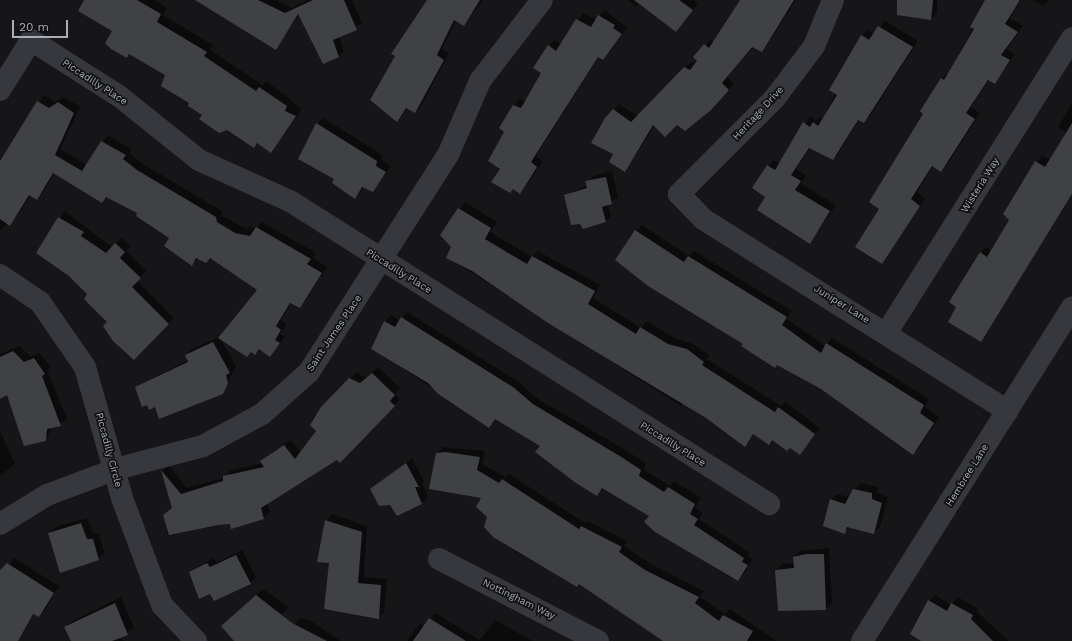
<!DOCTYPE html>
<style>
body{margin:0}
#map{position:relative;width:1072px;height:641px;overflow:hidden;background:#161618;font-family:"Work Sans",sans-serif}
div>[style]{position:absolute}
.shadow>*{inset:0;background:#0007}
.building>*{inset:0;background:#404145}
.minor>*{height:22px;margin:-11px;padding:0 11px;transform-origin:11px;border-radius:11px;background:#37383d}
span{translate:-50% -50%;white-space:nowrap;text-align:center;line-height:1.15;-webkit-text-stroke:3.5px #111113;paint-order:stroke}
.street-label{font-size:10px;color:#a8adb8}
.scale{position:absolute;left:12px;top:20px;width:56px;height:18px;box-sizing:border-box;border:2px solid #a8adb8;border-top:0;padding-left:5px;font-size:12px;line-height:14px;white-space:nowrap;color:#a8adb8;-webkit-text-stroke:3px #111113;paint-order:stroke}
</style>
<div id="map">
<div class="shadow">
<i style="clip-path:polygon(83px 0,155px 0,167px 8px,163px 15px,213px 45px,210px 50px,263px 85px,266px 81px,302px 109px,271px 152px,258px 143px,254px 147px,203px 114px,166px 75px,130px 54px,127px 57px,114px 30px)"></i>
<i style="clip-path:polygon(200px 0,276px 0,291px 8px,308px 0,352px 0,362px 23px,339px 36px,344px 51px,338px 57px,299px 14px,276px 49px)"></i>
<i style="clip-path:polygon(428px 0,483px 0,464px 25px,456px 20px,442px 49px,449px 53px,421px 106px,415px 112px,407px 108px,397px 121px)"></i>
<i style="clip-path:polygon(628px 0,693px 0,698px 4px,676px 30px,640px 3px,636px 7px)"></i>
<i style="clip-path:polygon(740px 0,796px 0,767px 45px,761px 51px,752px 46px,727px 77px,734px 84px,716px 103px,677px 123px,655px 125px,625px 171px,614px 153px,614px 110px,619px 104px,638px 116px,691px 62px,696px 64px,699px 60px,694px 57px,711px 39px,714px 42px)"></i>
<i style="clip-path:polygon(898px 0,937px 0,937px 13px,931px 19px)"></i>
<i style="clip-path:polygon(988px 0,1021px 0,1010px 18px,1023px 26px,1007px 49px,1015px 54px,995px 83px,989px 80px,971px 107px,980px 113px,947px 165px,941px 170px,933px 166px,917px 192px,925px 199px,882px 263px,881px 208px,925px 114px,921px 111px,942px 78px,949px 73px)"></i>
<i style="clip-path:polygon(1033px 0,1049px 0,1043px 6px)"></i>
<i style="clip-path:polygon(605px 10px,627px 28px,609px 53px,603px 59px,599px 56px,536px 156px,543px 161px,520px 193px,501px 168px,506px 131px,500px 128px,514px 105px,520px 99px,526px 102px,542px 73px,549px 46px,554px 40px,561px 44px,583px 13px,596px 20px)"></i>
<i style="clip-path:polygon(885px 21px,918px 41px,870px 116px,864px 122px,859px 119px,839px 153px,833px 159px,810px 148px,796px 169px,806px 175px,801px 184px,836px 205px,810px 243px,766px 196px,768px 166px,774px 160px,780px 164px,810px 117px,816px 121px,819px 117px,823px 119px,862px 37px,874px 42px,863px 35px,868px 30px,874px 34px)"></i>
<i style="clip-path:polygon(44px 95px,56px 102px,64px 97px,80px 107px,60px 149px,87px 165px,108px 135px,131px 149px,129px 153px,143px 164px,222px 211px,222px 216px,247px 229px,250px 226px,256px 229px,262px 222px,316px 253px,313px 258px,327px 267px,305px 301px,299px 307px,291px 303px,281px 320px,287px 324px,280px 334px,285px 337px,270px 355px,260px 349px,255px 354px,220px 338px,236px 366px,222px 393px,155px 406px,136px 387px,188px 360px,186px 355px,192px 349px,219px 337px,259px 290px,211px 257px,199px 258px,192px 264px,171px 238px,138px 213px,107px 196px,102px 202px,54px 173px,43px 192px,37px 198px,31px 194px,16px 218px,0 230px,0 161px)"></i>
<i style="clip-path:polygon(1072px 103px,1072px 195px,980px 341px,957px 307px,980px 253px,986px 247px,992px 251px,1011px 220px,1004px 214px,1021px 184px,1042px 155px,1050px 160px,1067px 133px,1058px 127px)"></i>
<i style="clip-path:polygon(323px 118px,383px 155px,381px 159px,391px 166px,373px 191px,364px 187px,355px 198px,335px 179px,317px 124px)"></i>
<i style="clip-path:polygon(612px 171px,618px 197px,608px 204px,611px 216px,605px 222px,565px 196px,587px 185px,593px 176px)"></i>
<i style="clip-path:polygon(465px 202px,497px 222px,490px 232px,532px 257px,538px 251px,600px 285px,593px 298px,641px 328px,647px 321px,674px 338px,693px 344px,709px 355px,707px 359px,781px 406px,785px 402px,820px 428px,800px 453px,773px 440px,769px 444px,754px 434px,745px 446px,706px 418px,683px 403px,681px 406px,447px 257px,453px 246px,442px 235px)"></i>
<i style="clip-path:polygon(65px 211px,112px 247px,122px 237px,130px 246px,126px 251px,146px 271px,137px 281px,174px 318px,134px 359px,89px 294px,70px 275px,37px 253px)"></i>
<i style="clip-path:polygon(642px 225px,689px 256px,694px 251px,792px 311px,787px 319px,825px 346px,832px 338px,929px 399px,925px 407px,939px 417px,919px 448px,913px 454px,821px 388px,744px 343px,636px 231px)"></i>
<i style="clip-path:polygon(407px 312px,519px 382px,538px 399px,629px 452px,646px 464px,644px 470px,670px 486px,674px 481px,701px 498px,695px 508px,703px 513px,699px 519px,749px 552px,748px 556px,753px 559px,744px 574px,738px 580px,731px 578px,656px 531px,650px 515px,603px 488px,597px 494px,548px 462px,537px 452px,541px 446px,496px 418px,489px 426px,372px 348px,385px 321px,391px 315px,400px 321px)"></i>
<i style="clip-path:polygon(20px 346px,31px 357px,40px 353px,50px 367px,47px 370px,67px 419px,52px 427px,46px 440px,8px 394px,0 398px,0 354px)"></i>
<i style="clip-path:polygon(378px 367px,400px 388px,395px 394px,400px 399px,340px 461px,337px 458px,267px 503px,270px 512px,264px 518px,232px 527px,230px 523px,173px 507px,162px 471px,168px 465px,187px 488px,224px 478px,230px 471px,263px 463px,268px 455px,291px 440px,301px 453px,318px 431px,311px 425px,313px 418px,356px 372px,366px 378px)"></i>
<i style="clip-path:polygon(0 431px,15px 464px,0 476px)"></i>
<i style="clip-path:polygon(443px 447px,485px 451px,482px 464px,505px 477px,509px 474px,585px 523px,588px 521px,627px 541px,624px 546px,651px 564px,704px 591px,700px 597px,725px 614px,730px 609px,777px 641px,663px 640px,580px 583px,576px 586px,513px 550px,485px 527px,488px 517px,482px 497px,437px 453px)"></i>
<i style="clip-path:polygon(412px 458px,424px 481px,422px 483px,428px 497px,422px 503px,391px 504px,372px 490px)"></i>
<i style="clip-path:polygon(860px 483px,878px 487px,877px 493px,888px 497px,880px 527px,874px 533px,850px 527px,845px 532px,831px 499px,837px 494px,849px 497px)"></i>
<i style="clip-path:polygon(332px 514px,367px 526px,364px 577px,387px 579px,384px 612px,378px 618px,330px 562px,326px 520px)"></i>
<i style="clip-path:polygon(87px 518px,93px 533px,99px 533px,104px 553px,98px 559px,49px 533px,55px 527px)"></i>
<i style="clip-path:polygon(829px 548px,832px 603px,826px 609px,779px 610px,776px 570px,782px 564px,795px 563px,794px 557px,800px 551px)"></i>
<i style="clip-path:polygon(242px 550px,256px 577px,250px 583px,211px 593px,190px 572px,213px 558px,217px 562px)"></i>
<i style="clip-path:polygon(14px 558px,59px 586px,45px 610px,39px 616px,34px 613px,17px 641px,0 641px,0 576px)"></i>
<i style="clip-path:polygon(263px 589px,289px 607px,254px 641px,235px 641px,229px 620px)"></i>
<i style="clip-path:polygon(935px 595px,951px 605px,958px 597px,978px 609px,977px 612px,1009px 641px,922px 641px,929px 601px)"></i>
<i style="clip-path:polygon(121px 597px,134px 628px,118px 638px,124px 641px,72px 641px,65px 628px,71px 622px)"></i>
<i style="clip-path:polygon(435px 613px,480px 640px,495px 620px,533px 641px,407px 641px,420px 623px,424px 626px)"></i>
<i style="clip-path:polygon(300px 618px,311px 621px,341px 641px,283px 641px)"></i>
</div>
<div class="building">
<i style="clip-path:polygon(84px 0,137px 0,161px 14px,157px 22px,207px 52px,204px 56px,256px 91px,259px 87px,287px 106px,285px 111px,296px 116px,271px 153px,257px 143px,254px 148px,227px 130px,219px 133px,199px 119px,202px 115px,188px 106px,189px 103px,161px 86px,165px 75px,129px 54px,127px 58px,111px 49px,105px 43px,112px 31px,78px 11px)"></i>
<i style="clip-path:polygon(195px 0,258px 0,285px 13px,313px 0,344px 0,357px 30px,333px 40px,339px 57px,323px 64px,298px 14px,276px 50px)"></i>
<i style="clip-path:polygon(427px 0,480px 0,464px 26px,454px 20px,437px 55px,444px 60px,415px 113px,406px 108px,397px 122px,370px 100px,395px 56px,391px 54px)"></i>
<i style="clip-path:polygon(634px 0,679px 0,693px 10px,676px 32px)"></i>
<i style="clip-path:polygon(740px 0,794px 0,762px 52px,752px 47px,722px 83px,729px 90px,711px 110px,685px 131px,677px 125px,665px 137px,653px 125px,625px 172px,609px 162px,613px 154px,591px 143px,605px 118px,613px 109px,631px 122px,684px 67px,690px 70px,697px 61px,693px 57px,704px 44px,709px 48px)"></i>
<i style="clip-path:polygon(897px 0,933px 0,931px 20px,897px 15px)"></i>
<i style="clip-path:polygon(985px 0,1020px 0,1005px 24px,1018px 32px,1001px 55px,1010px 60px,995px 84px,988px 80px,966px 113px,975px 119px,941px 172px,932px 166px,911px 199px,920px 206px,882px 264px,855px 247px,879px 209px,869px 202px,923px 114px,920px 111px,941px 78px,944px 80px,974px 29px,970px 27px)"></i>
<i style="clip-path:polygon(598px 15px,615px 25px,613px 28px,622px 34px,603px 60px,598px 57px,531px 162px,537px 167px,520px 194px,513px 189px,510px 193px,491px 182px,500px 169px,488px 161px,504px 132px,499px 128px,513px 105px,521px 108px,541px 73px,533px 68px,548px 45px,556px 51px,576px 19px,591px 27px)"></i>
<i style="clip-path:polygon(878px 26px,913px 47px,864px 123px,858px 120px,833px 160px,809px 148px,791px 175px,801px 181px,795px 190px,830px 211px,810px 244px,757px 210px,765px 197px,752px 188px,767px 165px,775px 170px,803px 122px,810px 127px,813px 122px,818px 126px,837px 95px,829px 90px,843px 66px,861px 35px,869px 40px)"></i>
<i style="clip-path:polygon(37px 101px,49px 108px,58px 102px,74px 113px,55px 155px,82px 171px,101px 141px,126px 155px,123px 159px,137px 170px,216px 217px,217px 222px,235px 233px,250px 236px,256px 227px,311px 259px,307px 264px,322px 273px,300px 308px,290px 303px,276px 326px,281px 330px,275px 340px,280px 343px,270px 357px,259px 349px,255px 355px,251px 352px,247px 357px,218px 338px,257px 290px,210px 258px,206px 263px,196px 258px,192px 266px,164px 246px,169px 238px,136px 216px,137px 213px,106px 197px,102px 203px,53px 173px,37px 200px,29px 195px,10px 226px,0 219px,0 161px)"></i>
<i style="clip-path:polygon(316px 123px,377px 161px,376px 166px,386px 172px,373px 192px,362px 187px,355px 199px,332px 183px,334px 179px,298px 159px)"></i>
<i style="clip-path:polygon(1072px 123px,1072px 194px,981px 342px,948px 322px,956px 307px,949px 302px,980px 252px,987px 257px,1009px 220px,1003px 214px,1035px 161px,1045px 167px)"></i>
<i style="clip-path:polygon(606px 177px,612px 204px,602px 207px,606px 222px,583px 229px,580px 224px,571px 225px,564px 195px,587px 188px,585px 181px)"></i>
<i style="clip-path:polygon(458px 208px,491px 228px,485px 239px,527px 264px,532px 256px,595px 291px,588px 304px,636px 334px,640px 327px,668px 344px,687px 349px,704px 362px,702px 365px,775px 412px,778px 407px,815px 434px,800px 455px,790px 448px,787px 451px,772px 440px,769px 445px,753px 434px,745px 447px,706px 418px,548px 323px,472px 271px,446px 258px,451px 247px,440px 235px)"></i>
<i style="clip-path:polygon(58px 217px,84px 232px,81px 236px,106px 253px,115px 243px,125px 252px,120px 258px,141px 278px,132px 287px,169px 324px,134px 360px,113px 341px,103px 326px,107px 322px,84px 299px,87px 294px,69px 276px,36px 253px)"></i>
<i style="clip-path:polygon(635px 230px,684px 262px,688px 256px,787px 317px,782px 325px,821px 353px,826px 343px,924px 405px,920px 413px,934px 423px,913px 455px,821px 389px,777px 365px,775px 368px,741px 346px,743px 344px,648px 286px,615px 260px)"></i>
<i style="clip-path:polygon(401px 317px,513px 387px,533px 404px,623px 458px,641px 470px,639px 476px,664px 492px,668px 487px,695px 504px,690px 514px,698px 519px,694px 525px,744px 558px,742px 562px,748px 565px,738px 581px,655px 532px,644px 522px,649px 516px,602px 488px,597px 496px,576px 483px,535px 452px,540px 446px,495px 419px,489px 428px,437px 393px,428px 383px,371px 349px,384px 321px,395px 327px)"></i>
<i style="clip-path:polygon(213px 342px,230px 373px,226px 375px,228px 383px,223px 394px,159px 419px,155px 407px,149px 410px,147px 405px,142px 407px,135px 387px,188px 362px,185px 355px)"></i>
<i style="clip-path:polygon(13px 351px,24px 362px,34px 358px,45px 374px,42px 376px,61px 426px,47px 429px,46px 441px,24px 446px,7px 395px,0 399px,0 357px)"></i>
<i style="clip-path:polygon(372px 373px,395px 395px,390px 401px,395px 406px,340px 463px,337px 460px,261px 508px,264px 519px,231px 529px,230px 524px,218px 525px,169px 535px,163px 515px,172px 508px,161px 470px,181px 494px,223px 481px,223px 476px,264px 467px,260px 461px,284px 445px,295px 459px,316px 431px,310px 425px,321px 407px,349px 378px,360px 383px)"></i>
<i style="clip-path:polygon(445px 452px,480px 457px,477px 470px,499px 483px,502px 479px,579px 529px,581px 526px,622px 547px,619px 552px,645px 570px,699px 597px,695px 603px,719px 621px,723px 615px,753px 631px,747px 641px,663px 641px,579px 584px,577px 587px,493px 537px,484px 527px,487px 517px,476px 507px,481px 498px,429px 489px,436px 453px)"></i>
<i style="clip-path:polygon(406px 463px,419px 487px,415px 487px,422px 504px,397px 516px,390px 505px,379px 506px,370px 489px)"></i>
<i style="clip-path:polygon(853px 489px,872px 493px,872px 499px,882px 503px,874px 534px,847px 527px,845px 534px,823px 526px,830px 499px,845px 504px)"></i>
<i style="clip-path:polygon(325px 520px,362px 532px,358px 583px,381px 585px,379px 619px,324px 609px,329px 563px,317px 562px)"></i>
<i style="clip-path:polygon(81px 523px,87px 539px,93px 539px,99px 560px,60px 573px,48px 533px)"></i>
<i style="clip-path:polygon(806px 554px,824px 554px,826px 610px,778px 611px,775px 570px,794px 568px,793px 557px)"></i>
<i style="clip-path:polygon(236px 555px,251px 584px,214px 601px,210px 594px,199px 599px,189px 572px,207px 563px,210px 567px)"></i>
<i style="clip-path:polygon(7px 563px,54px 593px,39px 617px,33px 614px,18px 641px,0 641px,0 570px)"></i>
<i style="clip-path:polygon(256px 595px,292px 623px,327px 641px,234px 641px,221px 626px)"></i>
<i style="clip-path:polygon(928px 600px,947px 611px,951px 603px,973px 615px,971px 619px,993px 641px,921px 641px,910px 634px)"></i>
<i style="clip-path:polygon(115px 603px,128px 635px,112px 641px,71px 641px,64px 627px)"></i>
<i style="clip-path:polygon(429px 618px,466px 641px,413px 641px)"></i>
</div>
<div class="minor">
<i style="left:833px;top:0;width:50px;rotate:112.4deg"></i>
<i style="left:814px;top:46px;width:65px;rotate:126.9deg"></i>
<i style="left:775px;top:98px;width:136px;rotate:135deg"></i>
<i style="left:679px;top:194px;width:35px;rotate:46deg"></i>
<i style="left:703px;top:219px;width:360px;rotate:32.2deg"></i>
<i style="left:0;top:90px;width:59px;rotate:-58.2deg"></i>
<i style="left:31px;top:40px;width:104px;rotate:32.5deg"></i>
<i style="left:119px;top:96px;width:102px;rotate:38.7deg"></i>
<i style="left:199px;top:160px;width:100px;rotate:24.3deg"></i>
<i style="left:290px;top:201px;width:567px;rotate:32.32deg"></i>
<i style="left:0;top:275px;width:48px;rotate:34deg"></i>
<i style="left:40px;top:302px;width:79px;rotate:55.3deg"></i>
<i style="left:85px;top:367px;width:136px;rotate:74.2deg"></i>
<i style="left:122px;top:498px;width:114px;rotate:69.5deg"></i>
<i style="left:162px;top:605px;width:50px;rotate:46.6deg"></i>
<i style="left:887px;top:332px;width:347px;rotate:-57.8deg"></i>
<i style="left:0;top:524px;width:55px;rotate:-31.7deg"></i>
<i style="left:47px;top:495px;width:74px;rotate:-20.6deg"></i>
<i style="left:116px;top:469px;width:90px;rotate:-14.8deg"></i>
<i style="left:203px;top:446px;width:67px;rotate:-28.5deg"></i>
<i style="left:262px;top:414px;width:63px;rotate:-41.8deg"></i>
<i style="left:309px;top:372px;width:258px;rotate:-57.4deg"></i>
<i style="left:448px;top:155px;width:81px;rotate:-66.6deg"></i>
<i style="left:480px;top:81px;width:102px;rotate:-52.6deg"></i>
<i style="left:439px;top:559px;width:179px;rotate:27.3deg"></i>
<i style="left:862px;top:641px;width:394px;rotate:-57.8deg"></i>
</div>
<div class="street-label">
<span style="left:95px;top:82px;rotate:33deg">Piccadilly Place</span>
<span style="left:758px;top:113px;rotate:-47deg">Heritage Drive</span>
<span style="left:980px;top:185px;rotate:-58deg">Wisteria Way</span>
<span style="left:399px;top:271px;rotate:32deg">Piccadilly Place</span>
<span style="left:842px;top:304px;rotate:32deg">Juniper Lane</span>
<span style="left:334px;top:333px;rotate:-56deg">Saint James Place</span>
<span style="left:673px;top:444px;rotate:32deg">Piccadilly Place</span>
<span style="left:109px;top:450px;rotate:75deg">Piccadilly Circle</span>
<span style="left:967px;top:475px;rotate:-58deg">Hembree Lane</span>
<span style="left:519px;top:599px;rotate:26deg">Nottingham Way</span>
</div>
<div class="scale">20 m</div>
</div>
